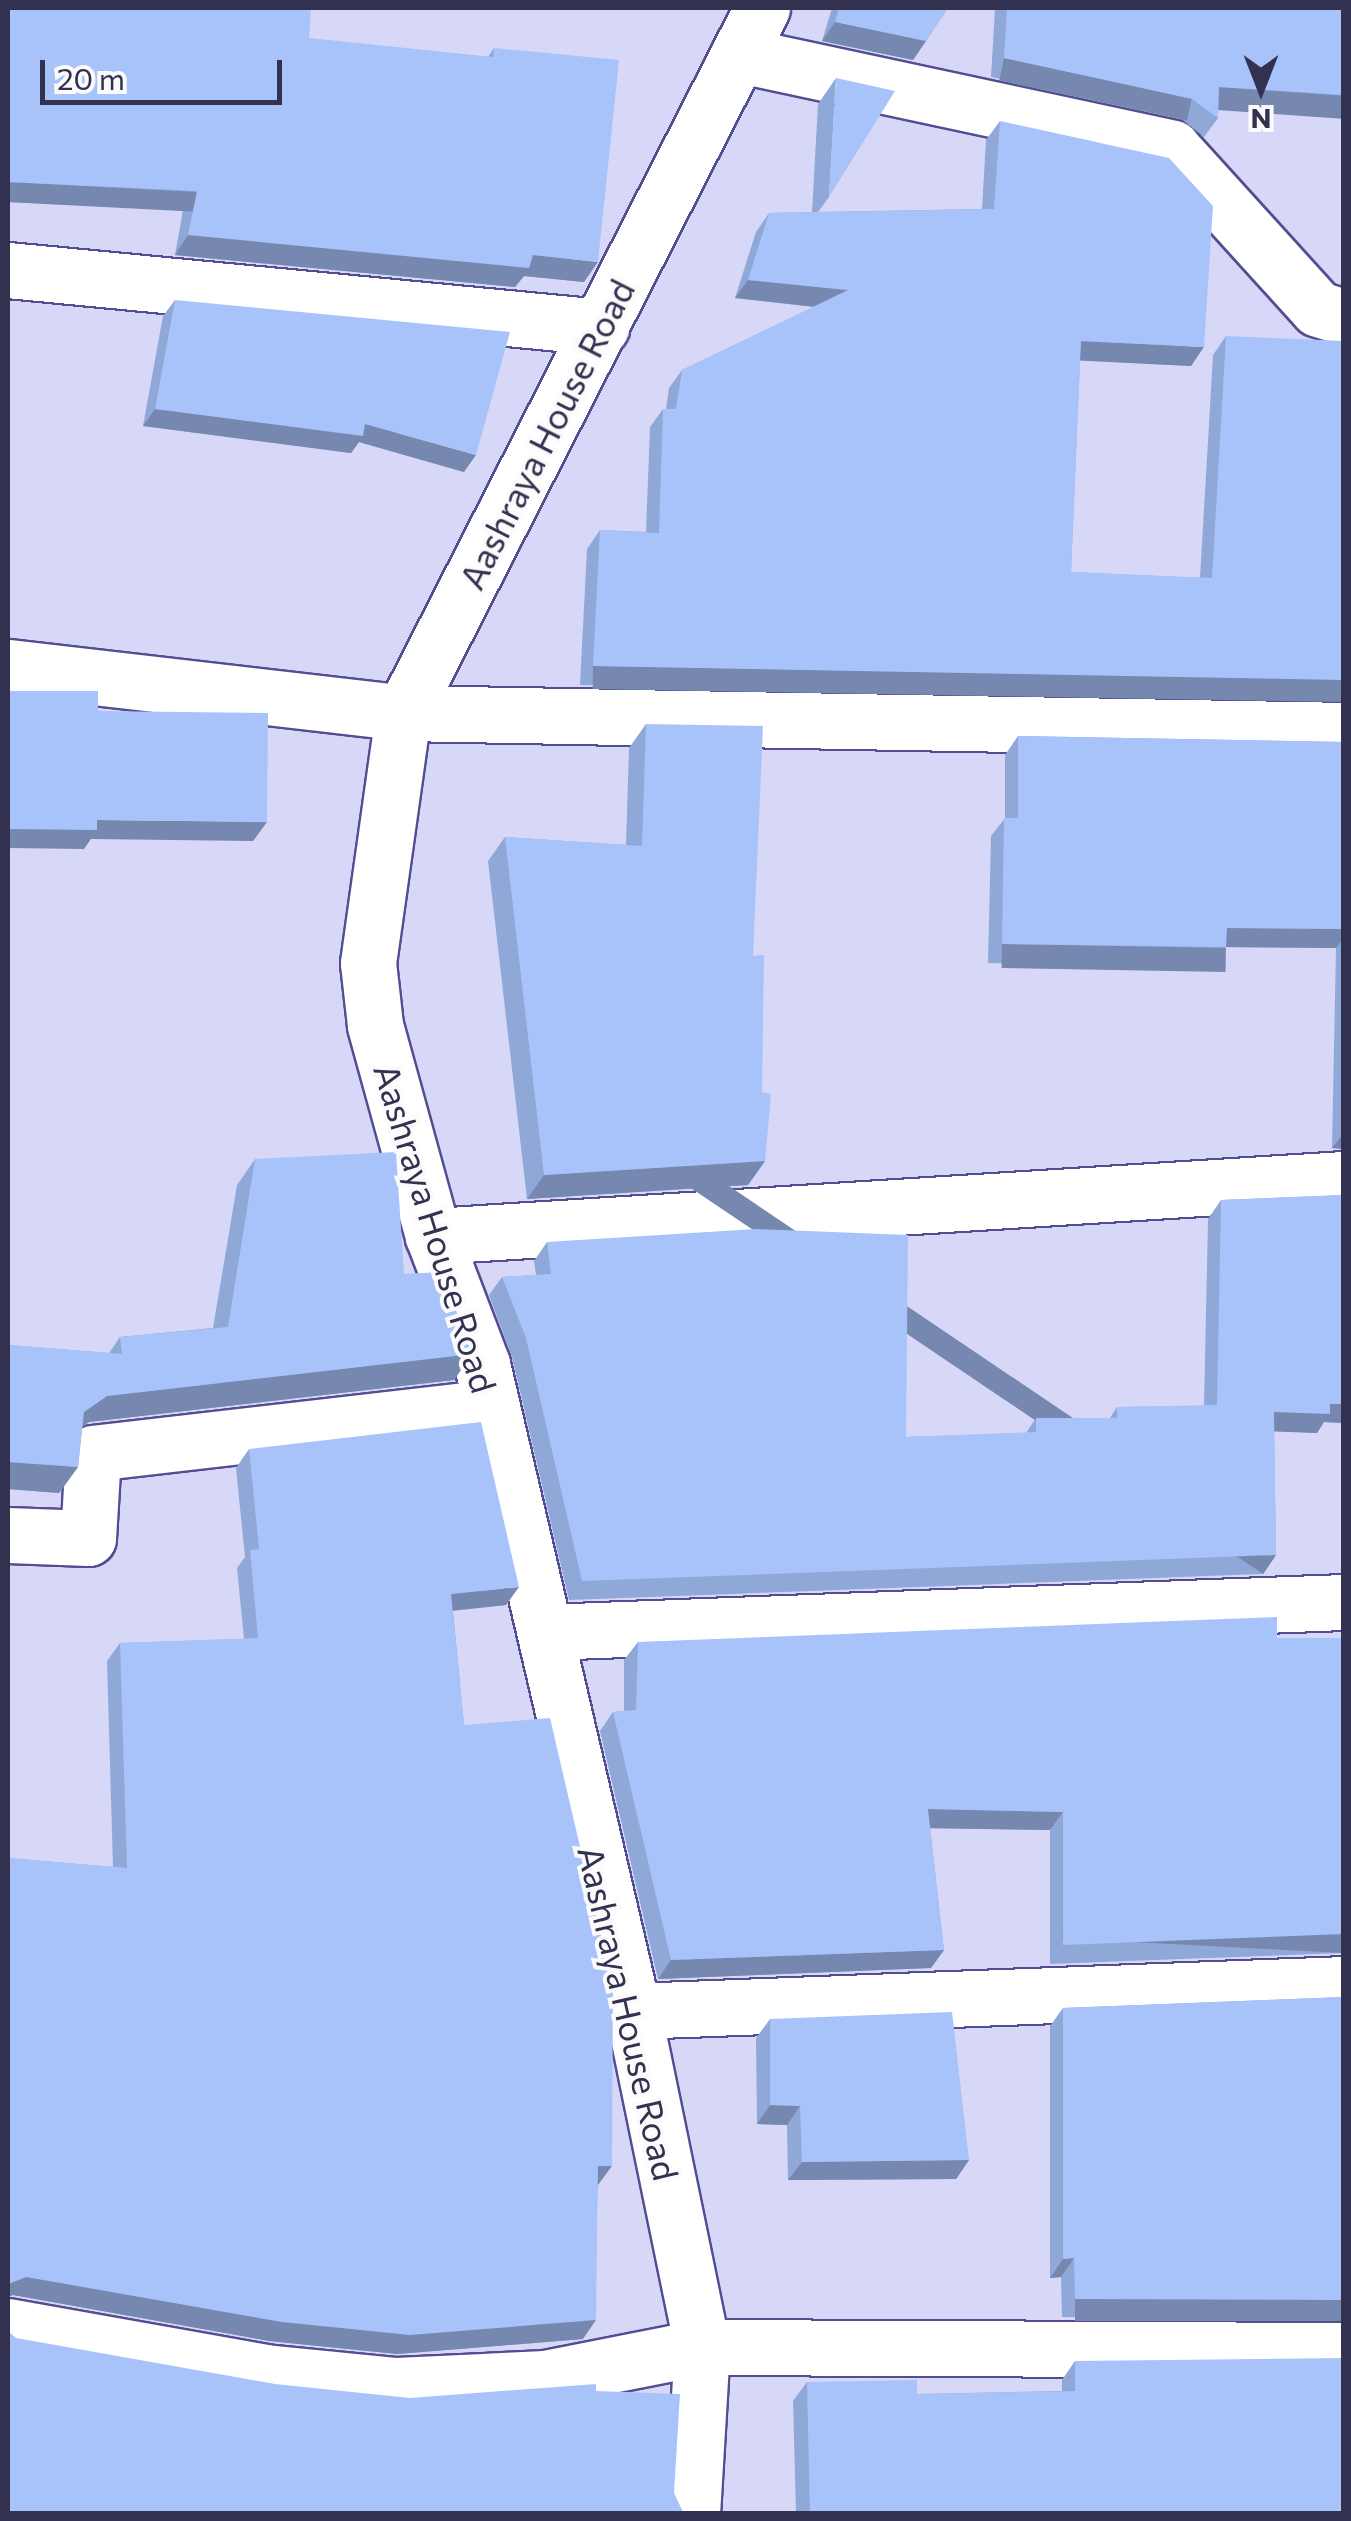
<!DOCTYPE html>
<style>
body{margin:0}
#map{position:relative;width:1351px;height:2521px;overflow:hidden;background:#d7d7f7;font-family:Commissioner,sans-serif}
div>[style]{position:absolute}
.roads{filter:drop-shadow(2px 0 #534d92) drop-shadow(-2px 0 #534d92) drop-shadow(0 2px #534d92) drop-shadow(0 -2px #534d92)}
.minor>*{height:55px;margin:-27.5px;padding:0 27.5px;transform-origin:27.5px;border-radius:27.5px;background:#fff}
.wall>*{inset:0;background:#90a8d7}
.shaded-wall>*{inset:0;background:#7688af;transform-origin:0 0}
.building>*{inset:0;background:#a8c3fa}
span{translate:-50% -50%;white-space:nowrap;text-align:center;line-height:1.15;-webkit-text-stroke:8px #fbfbfb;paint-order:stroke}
.street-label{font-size:35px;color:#323150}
.frame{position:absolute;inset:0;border:10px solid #323150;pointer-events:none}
.north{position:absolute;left:1211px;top:40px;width:100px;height:100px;-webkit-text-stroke:8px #fbfbfb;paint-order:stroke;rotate:180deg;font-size:28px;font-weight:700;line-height:40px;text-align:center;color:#323150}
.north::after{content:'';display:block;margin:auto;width:35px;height:45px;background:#323150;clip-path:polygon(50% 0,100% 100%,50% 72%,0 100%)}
.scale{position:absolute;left:40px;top:60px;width:242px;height:45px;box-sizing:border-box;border:5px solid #323150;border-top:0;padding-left:12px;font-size:30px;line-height:35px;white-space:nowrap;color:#323150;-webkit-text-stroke:8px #fbfbfb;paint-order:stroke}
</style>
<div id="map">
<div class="roads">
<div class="minor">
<i style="left:740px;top:55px;width:442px;rotate:12.1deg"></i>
<i style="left:1172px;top:148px;width:217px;rotate:47.8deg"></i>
<i style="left:1318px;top:309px;width:27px;rotate:17deg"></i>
<i style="left:8px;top:270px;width:596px;rotate:5.49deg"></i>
<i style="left:8px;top:667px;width:398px;rotate:6.6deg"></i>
<i style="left:403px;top:713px;width:941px;rotate:1.03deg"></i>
<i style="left:433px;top:1236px;width:913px;rotate:-3.58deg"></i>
<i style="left:8px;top:1535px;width:80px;rotate:2.1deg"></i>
<i style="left:88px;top:1538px;width:85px;rotate:-86.6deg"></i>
<i style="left:93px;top:1453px;width:401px;rotate:-6.6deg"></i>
<i style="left:545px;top:1632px;width:800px;rotate:-2.15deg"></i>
<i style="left:633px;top:2011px;width:712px;rotate:-2.17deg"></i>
<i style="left:8px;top:2326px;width:261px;rotate:10.1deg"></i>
<i style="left:265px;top:2372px;width:132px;rotate:5.7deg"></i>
<i style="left:396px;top:2385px;width:149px;rotate:-2.7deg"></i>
<i style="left:545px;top:2378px;width:160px;rotate:-11.2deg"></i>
<i style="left:702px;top:2347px;width:642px;rotate:0.27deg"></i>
<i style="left:692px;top:2514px;width:167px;rotate:-86.6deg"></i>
<i style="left:702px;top:2347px;width:343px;rotate:-101.6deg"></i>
<i style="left:633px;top:2011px;width:664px;rotate:-103.14deg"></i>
<i style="left:482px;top:1364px;width:137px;rotate:-110.9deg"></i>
<i style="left:433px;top:1236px;width:219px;rotate:-105.4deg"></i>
<i style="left:375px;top:1025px;width:62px;rotate:-96.4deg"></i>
<i style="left:368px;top:963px;width:252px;rotate:-82deg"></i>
<i style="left:403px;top:713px;width:791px;rotate:-63.01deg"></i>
</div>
</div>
<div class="wall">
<i style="clip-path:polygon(8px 8px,488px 57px,494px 48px,584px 282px,524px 276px,515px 287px,175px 255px,183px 210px,8px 202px)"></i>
<i style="clip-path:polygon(832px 8px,948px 8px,913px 60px,822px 41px)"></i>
<i style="clip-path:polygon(995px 8px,1344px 8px,1344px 115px,1218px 107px,1218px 118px,1204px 137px,1179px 117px,991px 77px)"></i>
<i style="clip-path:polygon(836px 78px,829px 197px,818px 212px,982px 209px,986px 140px,1000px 121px,1191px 366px,1080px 360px,1071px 572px,1200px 578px,1213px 355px,1226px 336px,1344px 699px,580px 685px,587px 549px,600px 530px,646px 532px,650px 427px,663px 409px,666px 409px,669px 388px,682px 370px,814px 307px,735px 298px,756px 232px,769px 213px,812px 212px,818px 104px)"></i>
<i style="clip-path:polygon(175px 300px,464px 472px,359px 442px,351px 453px,143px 426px,163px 316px)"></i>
<i style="clip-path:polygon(646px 724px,753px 956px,765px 1161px,748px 1185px,527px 1199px,488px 861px,505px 837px,626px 845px,629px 748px)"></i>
<i style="clip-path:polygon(1018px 736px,1344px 742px,1344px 1149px,1332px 1148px,1336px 948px,1226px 947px,1213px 966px,988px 963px,991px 836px,1005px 818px,1005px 755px)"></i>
<i style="clip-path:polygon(255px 1159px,404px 1274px,472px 1354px,454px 1380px,89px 1422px,82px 1427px,78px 1467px,59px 1493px,8px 1489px,8px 1345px,109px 1353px,120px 1337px,213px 1328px,237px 1185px)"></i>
<i style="clip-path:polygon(1344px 1195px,1344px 1423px,1324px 1422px,1317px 1433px,1274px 1431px,1276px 1555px,1263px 1574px,569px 1600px,512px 1357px,489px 1295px,502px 1277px,536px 1275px,534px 1261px,547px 1242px,906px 1437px,1026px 1433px,1036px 1418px,1110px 1418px,1117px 1407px,1204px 1406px,1208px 1219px,1221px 1200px)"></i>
<i style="clip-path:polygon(249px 1449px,506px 1605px,453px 1611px,464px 1725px,598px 2185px,583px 2339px,397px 2354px,269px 2341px,13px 2295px,8px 2297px,8px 1858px,113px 1867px,107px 1661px,120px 1643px,244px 1639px,237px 1568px,245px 1557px,236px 1468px)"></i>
<i style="clip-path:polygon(1277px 1638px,1344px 1638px,1344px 1953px,1050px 1964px,1050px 1830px,930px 1828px,944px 1950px,931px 1968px,658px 1979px,600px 1731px,613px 1712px,624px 1711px,624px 1660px,638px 1642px)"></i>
<i style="clip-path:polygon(1344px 1997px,1344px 2319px,1062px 2317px,1061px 2277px,1050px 2278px,1050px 2026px,1063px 2008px)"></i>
<i style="clip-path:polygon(770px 2019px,969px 2160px,956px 2179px,788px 2180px,787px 2125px,757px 2124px,756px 2038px)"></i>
<i style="clip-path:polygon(1075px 2361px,1344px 2514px,796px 2514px,793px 2401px,807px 2382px,917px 2394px,1062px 2391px,1062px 2380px)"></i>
</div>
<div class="shaded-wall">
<i style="clip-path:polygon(835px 22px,926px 41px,913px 60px,822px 41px)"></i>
<i style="left:1004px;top:58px;width:192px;height:23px;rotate:12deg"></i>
<i style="left:1219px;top:87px;width:125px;height:23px;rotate:4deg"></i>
<i style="left:8px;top:182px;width:189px;height:20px;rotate:3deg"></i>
<i style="clip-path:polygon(188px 235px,533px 255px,598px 262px,584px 282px,524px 276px,515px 287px,175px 255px)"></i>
<i style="clip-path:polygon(748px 280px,848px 290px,835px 309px,735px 298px)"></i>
<i style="clip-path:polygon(1081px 341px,1204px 347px,1191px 366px,1068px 360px)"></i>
<i style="clip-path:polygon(155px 409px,365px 424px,476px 455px,464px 472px,359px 442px,351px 453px,143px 426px)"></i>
<i style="left:593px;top:666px;width:751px;height:23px;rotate:1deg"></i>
<i style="clip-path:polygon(97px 820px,267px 822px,253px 841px,91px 839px,84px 849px,8px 848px,8px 829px)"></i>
<i style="clip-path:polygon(1227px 928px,1344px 929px,1344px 938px,1336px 948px,1214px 947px)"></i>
<i style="left:1002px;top:944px;width:224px;height:24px;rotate:1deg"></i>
<i style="clip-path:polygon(1344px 1133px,1344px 1149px,1332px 1148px)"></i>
<i style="clip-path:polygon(765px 1161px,748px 1185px,527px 1199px,544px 1175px)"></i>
<i style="clip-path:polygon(472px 1354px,454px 1380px,89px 1422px,66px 1438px,84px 1412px,107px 1396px)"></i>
<i style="clip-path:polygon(1330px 1404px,1344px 1404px,1344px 1423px,1324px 1422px,1317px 1433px,1261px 1431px,1274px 1412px)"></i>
<i style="clip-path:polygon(8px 1462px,78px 1467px,59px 1493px,8px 1489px)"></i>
<i style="left:1276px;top:1555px;width:23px;height:694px;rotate:124deg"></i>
<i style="clip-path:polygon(519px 1587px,506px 1605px,438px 1612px,451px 1594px)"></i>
<i style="clip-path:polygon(928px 1809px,1063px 1812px,1050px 1830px,915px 1828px)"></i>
<i style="left:1344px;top:1934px;width:19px;height:281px;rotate:93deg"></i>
<i style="clip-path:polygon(944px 1950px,931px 1968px,658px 1979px,671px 1960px)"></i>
<i style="clip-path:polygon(770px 2105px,800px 2106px,787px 2125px,757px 2124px)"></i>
<i style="clip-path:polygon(969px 2160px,956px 2179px,788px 2180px,802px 2162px)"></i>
<i style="clip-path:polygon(598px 2166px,612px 2166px,598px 2185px,585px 2184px)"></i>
<i style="clip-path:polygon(1074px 2258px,1061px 2277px,1050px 2278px,1063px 2259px)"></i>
<i style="clip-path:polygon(26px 2277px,596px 2320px,583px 2339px,397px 2354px,269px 2341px,13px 2295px,8px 2297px,8px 2284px)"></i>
<i style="left:1075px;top:2299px;width:269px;height:22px"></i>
</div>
<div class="building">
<i style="clip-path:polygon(8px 8px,311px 8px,309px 38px,493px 57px,494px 48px,619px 60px,598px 262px,533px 255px,529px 268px,188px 235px,197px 191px,8px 182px)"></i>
<i style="clip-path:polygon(839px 8px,948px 8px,926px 41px,835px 22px)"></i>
<i style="clip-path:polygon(1007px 8px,1344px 8px,1344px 95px,1219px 87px,1218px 118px,1192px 99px,1004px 58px)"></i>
<i style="clip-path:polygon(836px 78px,895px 91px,829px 197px)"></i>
<i style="clip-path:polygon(1000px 121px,1169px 158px,1213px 206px,1204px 347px,1081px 341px,1071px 572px,1212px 578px,1226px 336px,1344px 341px,1344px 680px,593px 666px,600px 530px,659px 533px,663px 409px,676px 409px,682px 370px,848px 290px,748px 280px,769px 213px,994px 209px)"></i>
<i style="clip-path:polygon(175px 300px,510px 332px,476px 455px,365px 424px,363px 436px,155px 409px)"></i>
<i style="clip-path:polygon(8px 691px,98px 691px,98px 711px,268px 713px,267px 822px,97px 820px,97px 830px,8px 829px)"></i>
<i style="clip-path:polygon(646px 724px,763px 726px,753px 956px,764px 955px,762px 1092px,771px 1094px,765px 1161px,544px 1175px,505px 837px,642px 846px)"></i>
<i style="clip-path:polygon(1018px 736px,1344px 742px,1344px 929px,1227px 928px,1226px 947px,1002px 944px,1004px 818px,1018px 818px)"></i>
<i style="clip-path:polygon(396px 1152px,404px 1274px,442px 1272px,472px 1354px,107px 1396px,84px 1412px,78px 1467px,8px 1462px,8px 1345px,122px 1354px,120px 1337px,228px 1327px,255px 1159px)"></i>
<i style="clip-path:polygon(1344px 1195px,1344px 1404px,1330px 1404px,1330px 1414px,1274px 1412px,1276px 1555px,582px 1581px,526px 1338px,502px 1277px,551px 1274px,547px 1242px,756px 1229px,908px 1235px,906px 1437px,1036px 1432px,1036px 1418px,1117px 1418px,1117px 1407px,1217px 1405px,1221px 1200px)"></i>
<i style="clip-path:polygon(481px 1422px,519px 1587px,451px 1594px,464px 1725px,550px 1718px,613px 1988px,612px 2166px,598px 2166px,596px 2320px,410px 2335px,282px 2322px,26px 2277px,8px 2284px,8px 1858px,127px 1868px,120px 1643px,258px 1638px,250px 1550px,259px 1549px,249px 1449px)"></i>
<i style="clip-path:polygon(1277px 1617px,1277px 1638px,1344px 1638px,1344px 1934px,1063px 1945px,1063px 1812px,928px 1809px,944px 1950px,671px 1960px,613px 1712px,636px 1710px,638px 1642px)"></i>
<i style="clip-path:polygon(1344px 1997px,1344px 2300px,1075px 2299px,1074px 2258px,1063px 2259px,1063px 2008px)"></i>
<i style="clip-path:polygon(952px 2012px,969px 2160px,802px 2162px,800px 2106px,770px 2105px,770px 2019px)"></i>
<i style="clip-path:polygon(8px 2331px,16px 2338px,275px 2384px,410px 2398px,596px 2384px,596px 2391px,680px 2394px,674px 2493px,684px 2514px,8px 2514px)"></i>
<i style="clip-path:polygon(1344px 2358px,1344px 2514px,810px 2514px,807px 2382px,917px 2380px,917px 2394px,1075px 2391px,1075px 2361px)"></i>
</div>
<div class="street-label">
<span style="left:546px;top:434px;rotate:-63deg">Aashraya House Road</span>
<span style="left:436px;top:1228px;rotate:73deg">Aashraya House Road</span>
<span style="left:629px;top:2013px;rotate:77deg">Aashraya House Road</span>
</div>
<div class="frame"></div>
<div class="north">N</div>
<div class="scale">20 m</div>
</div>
